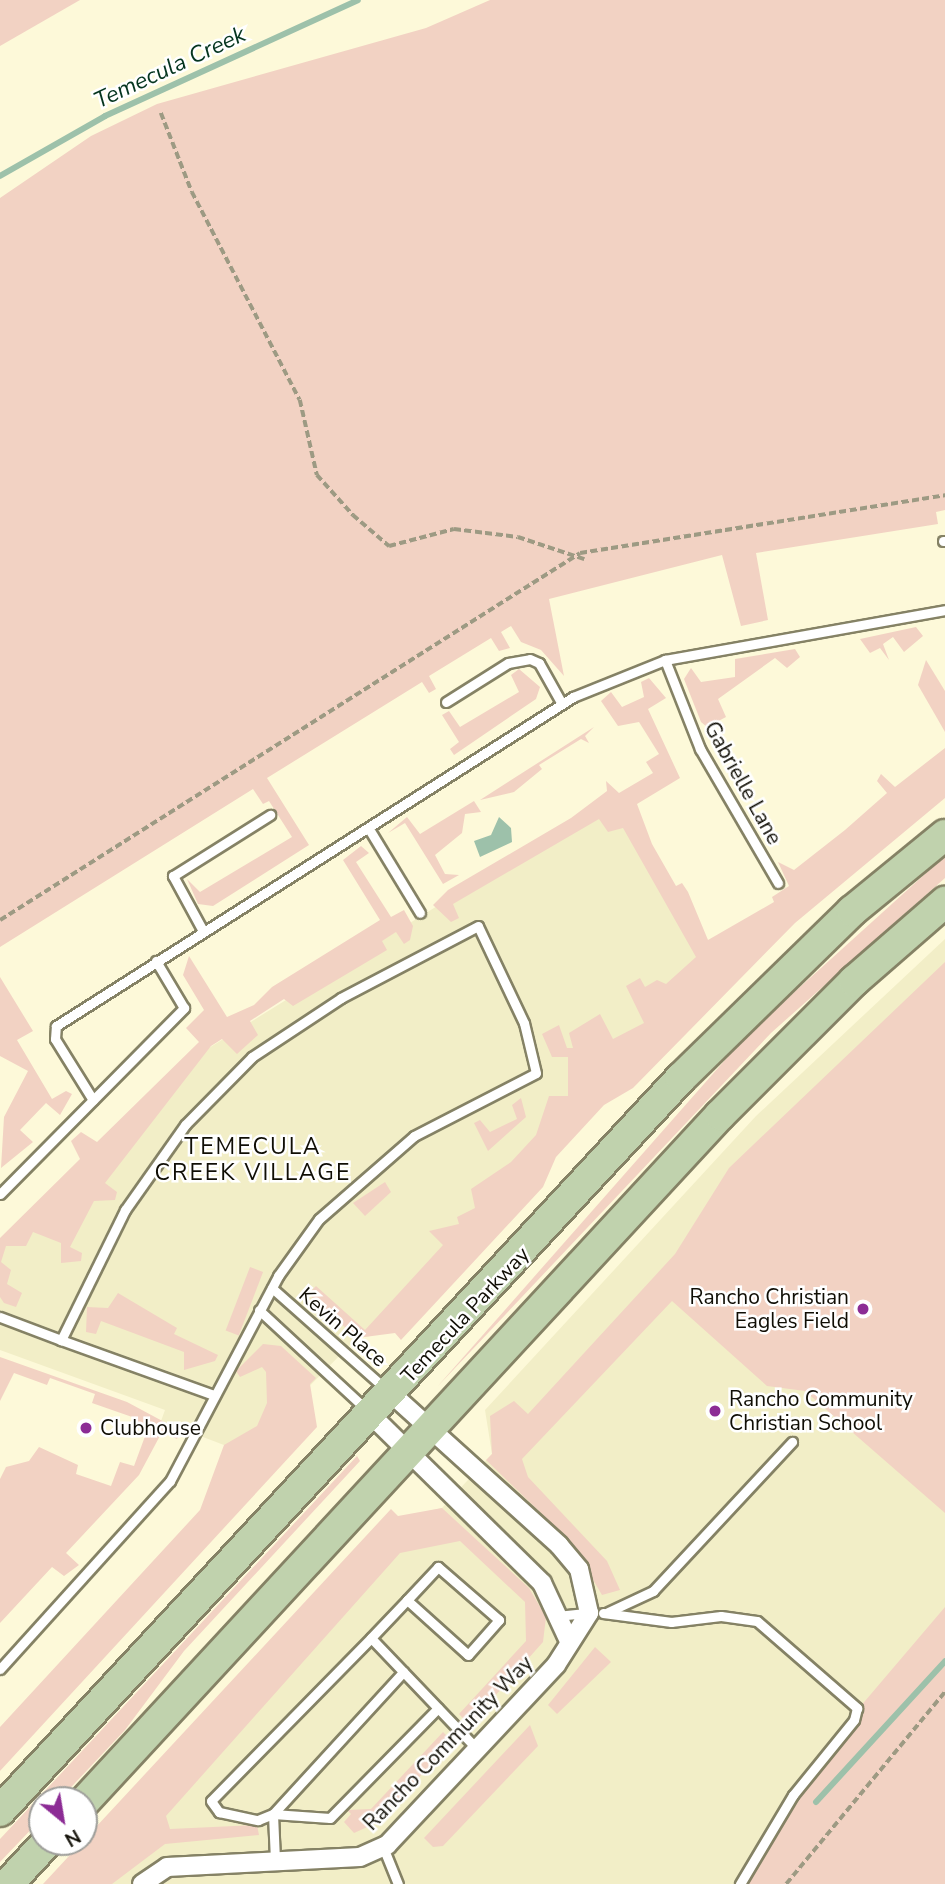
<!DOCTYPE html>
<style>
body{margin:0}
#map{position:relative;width:945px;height:1884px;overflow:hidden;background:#fdf9d9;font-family:"Nunito Sans",sans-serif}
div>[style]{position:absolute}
.built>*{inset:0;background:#f2eec7}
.green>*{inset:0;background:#f2d2c3;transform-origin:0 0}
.water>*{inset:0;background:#9dc1aa}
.stream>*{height:6px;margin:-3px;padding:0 3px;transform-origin:3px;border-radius:3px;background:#9dc1aa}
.path>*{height:3.5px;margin-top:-1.75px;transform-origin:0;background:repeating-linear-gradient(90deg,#9d9a83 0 7px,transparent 0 10.5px)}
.roads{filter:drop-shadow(2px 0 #858265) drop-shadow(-2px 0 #858265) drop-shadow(0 2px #858265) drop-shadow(0 -2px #858265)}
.lane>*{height:9px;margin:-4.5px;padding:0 4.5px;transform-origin:4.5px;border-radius:4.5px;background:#fff}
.street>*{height:18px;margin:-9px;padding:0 9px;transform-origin:9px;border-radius:9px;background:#fff}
.primary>*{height:30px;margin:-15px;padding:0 15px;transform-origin:15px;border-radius:15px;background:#c0d2ad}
.dots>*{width:19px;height:19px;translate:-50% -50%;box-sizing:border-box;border:4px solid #fff;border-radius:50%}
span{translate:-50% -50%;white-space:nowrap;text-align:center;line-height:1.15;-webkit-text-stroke:5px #fff;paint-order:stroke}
.street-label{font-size:21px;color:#100e05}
.poi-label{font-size:21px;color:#100e05}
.right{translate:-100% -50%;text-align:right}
.left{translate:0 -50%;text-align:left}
.water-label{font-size:23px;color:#05351f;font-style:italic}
.neighbourhood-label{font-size:23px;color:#100e05;letter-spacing:2px}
.north{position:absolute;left:28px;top:1786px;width:70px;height:70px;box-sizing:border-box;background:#fff;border:2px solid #9f9f9b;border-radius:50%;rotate:150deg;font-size:19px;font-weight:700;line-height:28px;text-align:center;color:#100e05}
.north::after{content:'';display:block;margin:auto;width:24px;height:32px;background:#8c2c95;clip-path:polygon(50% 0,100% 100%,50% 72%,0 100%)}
</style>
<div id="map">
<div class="built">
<i style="clip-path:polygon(611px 798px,707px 960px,655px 1035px,370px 1336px,357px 1338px,272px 1424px,224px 1457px,224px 1445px,161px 1421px,165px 1410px,0 1350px,0 1249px,204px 1051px)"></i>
<i style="clip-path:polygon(945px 939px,945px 1630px,775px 1884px,67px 1884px,411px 1515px,442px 1508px,492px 1454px,485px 1410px,756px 1116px)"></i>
</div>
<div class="green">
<i style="clip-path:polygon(0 0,80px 0,0 46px)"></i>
<i style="clip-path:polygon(490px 0,945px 0,945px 510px,936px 512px,938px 524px,756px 553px,768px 620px,741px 626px,722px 555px,549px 599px,564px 676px,541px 650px,521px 642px,511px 626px,501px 632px,510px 648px,499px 651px,491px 638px,429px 676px,436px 689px,429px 693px,422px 682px,267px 778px,309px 845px,213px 906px,198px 904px,187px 879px,200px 892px,292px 837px,269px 801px,263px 804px,253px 789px,0 947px,0 198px,91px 136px,157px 104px,426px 28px)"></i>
<i style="clip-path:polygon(916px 627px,923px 636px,904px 652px,893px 637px,883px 644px,889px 660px,880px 648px,870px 653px,860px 639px)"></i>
<i style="clip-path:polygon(795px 649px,800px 657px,787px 668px,775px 658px,718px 699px,726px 717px,707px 727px,701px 722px,684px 679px,691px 668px,701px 682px,735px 677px,735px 659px)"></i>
<i style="clip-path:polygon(926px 660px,945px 691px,945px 732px,918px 685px)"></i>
<i style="clip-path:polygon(519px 669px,540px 687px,536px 699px,454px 755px,450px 749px,459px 742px,442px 715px,449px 711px,460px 727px,519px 692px,511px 675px)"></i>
<i style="clip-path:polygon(649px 678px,666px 698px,648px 709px,680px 778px,637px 804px,652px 844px,676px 886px,682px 883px,688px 892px,708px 940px,774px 902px,772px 897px,789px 886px,778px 862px,794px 870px,845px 830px,887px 793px,877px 781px,881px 774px,895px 787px,945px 748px,945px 798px,795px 923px,633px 1088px,604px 1105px,556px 1157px,543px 1187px,401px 1340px,395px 1333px,357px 1338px,308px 1294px,316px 1286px,365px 1330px,443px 1245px,429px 1231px,459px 1224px,457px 1217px,475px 1208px,471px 1189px,511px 1162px,536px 1135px,549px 1096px,568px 1096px,568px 1057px,552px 1057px,542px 1034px,559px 1025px,567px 1048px,573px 1048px,569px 1033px,600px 1014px,613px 1039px,644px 1023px,626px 986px,640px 978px,645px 987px,657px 980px,666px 984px,696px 957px,623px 828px,608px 832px,599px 819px,453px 904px,459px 918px,451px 922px,433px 905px,448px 890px,571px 818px,607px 791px,606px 781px,619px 793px,653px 773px,646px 762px,659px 754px,639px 722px,618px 726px,601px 701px,611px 692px,622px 707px,644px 697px,641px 682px)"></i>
<i style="clip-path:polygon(594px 727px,585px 736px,589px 743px,581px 739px,539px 765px,542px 769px,514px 792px,480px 800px)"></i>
<i style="clip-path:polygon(474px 801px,481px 812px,465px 814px,462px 833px,435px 855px,445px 874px,459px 875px,443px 884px,405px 823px,388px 833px,407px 817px,420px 834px)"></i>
<i style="clip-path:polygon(361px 846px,369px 853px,356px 862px,391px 917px,404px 910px,413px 926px,410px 940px,404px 944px,396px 932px,382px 941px,387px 950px,293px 1006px,284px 999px,250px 1021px,258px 1035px,237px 1054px,222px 1039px,211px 1046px,105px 1183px,117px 1192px,115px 1200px,94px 1201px,70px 1247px,82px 1253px,81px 1261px,61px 1263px,61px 1243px,33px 1232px,26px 1246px,6px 1246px,1px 1262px,11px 1270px,7px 1284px,22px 1293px,16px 1307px,4px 1303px,0 1297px,0 1238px,80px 1159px,71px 1141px,81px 1132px,97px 1142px,199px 1042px,186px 1028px,204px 1010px,183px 975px,189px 956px,227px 1017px,254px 1005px,272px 987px,380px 920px,343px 860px)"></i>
<i style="clip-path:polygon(945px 856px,945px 878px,771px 1033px,437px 1387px,748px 1034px)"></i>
<i style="clip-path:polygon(945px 962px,945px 1513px,805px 1391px,767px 1386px,672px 1301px,522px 1459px,528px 1477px,607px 1561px,620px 1590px,602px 1595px,570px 1541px,486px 1460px,492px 1454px,490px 1416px,514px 1401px,528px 1414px,675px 1254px,729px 1168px)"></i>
<i style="clip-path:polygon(0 977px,33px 1031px,17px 1040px,52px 1099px,66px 1091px,72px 1094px,60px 1115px,46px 1103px,20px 1130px,33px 1142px,1px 1168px,4px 1117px,28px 1071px,0 1056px)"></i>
<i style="clip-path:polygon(521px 1098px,526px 1117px,488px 1151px,474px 1123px,480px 1120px,490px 1132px,517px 1119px,512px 1105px)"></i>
<i style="clip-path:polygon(385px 1182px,391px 1192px,365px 1216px,353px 1203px)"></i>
<i style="left:250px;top:1267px;width:14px;height:68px;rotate:21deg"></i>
<i style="clip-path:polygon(118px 1293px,177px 1328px,174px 1334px,218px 1355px,215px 1361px,184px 1370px,184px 1352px,101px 1321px,96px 1334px,86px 1332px,87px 1307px,108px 1308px)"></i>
<i style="clip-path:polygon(263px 1344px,281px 1346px,316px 1378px,310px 1384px,317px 1427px,0 1771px,0 1727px,200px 1510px,224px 1445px,257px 1426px,267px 1403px,266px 1372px,262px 1367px,240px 1377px,236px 1371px)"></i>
<i style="clip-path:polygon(0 1357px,127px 1402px,181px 1431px,177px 1439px,162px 1432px,139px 1475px,66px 1553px,79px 1565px,64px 1576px,52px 1567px,0 1623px,0 1479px,6px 1467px,29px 1461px,39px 1447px,78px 1465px,76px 1474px,111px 1486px,120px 1462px,134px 1466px,147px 1431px,133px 1425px,135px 1418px,92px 1403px,95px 1394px,50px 1378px,47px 1385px,14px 1373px,0 1401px)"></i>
<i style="clip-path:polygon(357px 1456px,360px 1461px,184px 1651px,125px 1730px,59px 1800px,42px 1800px,42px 1818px,0 1862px,0 1839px)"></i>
<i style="clip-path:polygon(442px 1508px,529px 1588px,546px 1617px,543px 1642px,469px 1725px,459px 1714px,526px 1641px,525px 1602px,460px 1541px,400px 1553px,166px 1816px,170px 1829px,257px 1825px,259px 1835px,165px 1844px,112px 1884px,43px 1884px,391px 1509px,398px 1516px)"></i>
<i style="clip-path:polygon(945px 1607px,945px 1884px,740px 1884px,791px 1807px,808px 1768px)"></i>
<i style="clip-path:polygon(595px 1647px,611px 1662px,557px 1714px,548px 1705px)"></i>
<i style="clip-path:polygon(530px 1725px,538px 1746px,443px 1846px,433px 1847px,424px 1838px)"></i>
<i style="clip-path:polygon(443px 1732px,453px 1742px,374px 1824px,354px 1833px,344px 1822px,351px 1814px,347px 1810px,371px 1809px)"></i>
</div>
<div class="water">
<i style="clip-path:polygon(499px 817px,511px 828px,512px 842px,480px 857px,474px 841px,491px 835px)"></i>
</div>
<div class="stream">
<i style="left:0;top:176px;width:121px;rotate:-29.7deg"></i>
<i style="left:105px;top:116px;width:278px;rotate:-24.6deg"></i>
<i style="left:816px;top:1802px;width:191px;rotate:-47.5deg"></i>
</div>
<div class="path">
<i style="left:161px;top:113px;width:85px;rotate:68.6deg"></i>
<i style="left:192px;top:192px;width:234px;rotate:62.6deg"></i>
<i style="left:300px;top:400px;width:77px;rotate:77.2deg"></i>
<i style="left:317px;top:475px;width:54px;rotate:48deg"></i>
<i style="left:353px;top:515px;width:48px;rotate:40.7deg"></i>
<i style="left:389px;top:546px;width:67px;rotate:-14.7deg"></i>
<i style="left:454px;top:529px;width:64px;rotate:7.1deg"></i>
<i style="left:518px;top:537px;width:70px;rotate:18.4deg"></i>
<i style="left:0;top:920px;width:686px;rotate:-32.32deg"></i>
<i style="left:580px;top:553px;width:370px;rotate:-9deg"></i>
<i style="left:786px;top:1884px;width:249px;rotate:-50.4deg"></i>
</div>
<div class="roads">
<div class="lane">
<i style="left:943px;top:541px;width:2px"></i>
<i style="left:665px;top:660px;width:96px;rotate:68.5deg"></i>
<i style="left:700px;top:749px;width:155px;rotate:59.8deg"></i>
<i style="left:446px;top:702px;width:73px;rotate:-32.2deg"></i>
<i style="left:508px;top:663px;width:22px;rotate:-10deg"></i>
<i style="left:530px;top:659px;width:10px;rotate:24deg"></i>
<i style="left:539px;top:663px;width:47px;rotate:60.7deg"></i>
<i style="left:369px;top:829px;width:98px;rotate:58.7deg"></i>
<i style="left:203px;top:931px;width:63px;rotate:-118.6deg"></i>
<i style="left:173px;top:876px;width:115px;rotate:-32.2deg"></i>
<i style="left:93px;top:1100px;width:72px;rotate:-121.9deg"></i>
<i style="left:55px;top:1039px;width:13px;rotate:-86deg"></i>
<i style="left:56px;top:1026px;width:613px;rotate:-32.47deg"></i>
<i style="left:573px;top:697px;width:99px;rotate:-21.9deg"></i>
<i style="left:665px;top:660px;width:284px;rotate:-10.1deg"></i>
<i style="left:0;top:1194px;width:262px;rotate:-45.3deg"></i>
<i style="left:184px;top:1008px;width:55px;rotate:-120.8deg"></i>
<i style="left:272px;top:1288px;width:154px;rotate:41.6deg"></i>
<i style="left:259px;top:1310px;width:146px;rotate:42.8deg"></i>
<i style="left:0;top:1317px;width:65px;rotate:20.7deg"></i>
<i style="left:407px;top:1600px;width:82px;rotate:42deg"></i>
<i style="left:468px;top:1655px;width:47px;rotate:-48.5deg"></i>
<i style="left:499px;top:1620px;width:81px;rotate:-139deg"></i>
<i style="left:438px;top:1567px;width:45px;rotate:133.2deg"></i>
<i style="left:407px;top:1600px;width:52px;rotate:133.5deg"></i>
<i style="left:371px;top:1638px;width:153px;rotate:46.3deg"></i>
<i style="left:608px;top:1612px;width:50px;rotate:-25deg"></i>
<i style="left:653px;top:1591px;width:204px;rotate:-47deg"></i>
<i style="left:603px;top:1613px;width:69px;rotate:7.5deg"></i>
<i style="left:671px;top:1622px;width:50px;rotate:-6.8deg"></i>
<i style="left:721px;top:1616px;width:36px;rotate:8deg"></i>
<i style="left:757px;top:1621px;width:133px;rotate:41deg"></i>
<i style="left:857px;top:1708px;width:12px;rotate:104deg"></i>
<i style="left:854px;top:1720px;width:97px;rotate:129.1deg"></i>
<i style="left:793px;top:1795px;width:104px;rotate:120.8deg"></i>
<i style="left:557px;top:1616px;width:31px;rotate:-6deg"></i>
<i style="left:371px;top:1638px;width:228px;rotate:134.5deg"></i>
<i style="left:211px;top:1801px;width:14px;rotate:54deg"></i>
<i style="left:219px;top:1812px;width:40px;rotate:12deg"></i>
<i style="left:258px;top:1820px;width:16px;rotate:-22deg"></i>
<i style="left:273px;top:1814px;width:193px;rotate:-47.5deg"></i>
<i style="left:0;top:1669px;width:253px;rotate:-47.9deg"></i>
<i style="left:170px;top:1481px;width:232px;rotate:-62.2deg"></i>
<i style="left:278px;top:1276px;width:70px;rotate:-54.3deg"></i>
<i style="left:319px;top:1219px;width:126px;rotate:-41.1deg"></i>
<i style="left:414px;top:1136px;width:137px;rotate:-27.3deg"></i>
<i style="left:536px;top:1073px;width:51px;rotate:-103.5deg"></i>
<i style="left:524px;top:1023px;width:107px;rotate:-115.4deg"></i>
<i style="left:478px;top:926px;width:155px;rotate:152.3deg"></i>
<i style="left:341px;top:998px;width:107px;rotate:146.5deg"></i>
<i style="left:252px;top:1057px;width:95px;rotate:134.6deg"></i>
<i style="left:185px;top:1125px;width:104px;rotate:125.2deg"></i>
<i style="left:125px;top:1210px;width:145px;rotate:116.2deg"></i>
<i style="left:61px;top:1340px;width:163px;rotate:19.8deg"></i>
<i style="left:383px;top:1847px;width:40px;rotate:68deg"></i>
<i style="left:275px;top:1860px;width:46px;rotate:-92.5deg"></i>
<i style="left:273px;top:1814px;width:57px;rotate:4deg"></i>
<i style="left:330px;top:1818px;width:154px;rotate:-45.5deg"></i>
</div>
<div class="street">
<i style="left:371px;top:1415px;width:240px;rotate:44.5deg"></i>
<i style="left:542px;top:1583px;width:64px;rotate:65deg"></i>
<i style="left:142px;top:1884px;width:30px;rotate:-34deg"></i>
<i style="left:167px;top:1867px;width:193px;rotate:-3deg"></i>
<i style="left:360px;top:1857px;width:30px;rotate:-24deg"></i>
<i style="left:387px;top:1845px;width:247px;rotate:-46.8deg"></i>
<i style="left:556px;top:1665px;width:62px;rotate:-57.6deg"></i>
<i style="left:589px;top:1613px;width:45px;rotate:-102.8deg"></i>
<i style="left:579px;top:1569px;width:31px;rotate:-130deg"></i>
<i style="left:559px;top:1545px;width:227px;rotate:-137.9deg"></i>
</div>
<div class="primary">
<i style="left:84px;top:1802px;width:936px;rotate:-47.21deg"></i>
<i style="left:720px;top:1115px;width:190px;rotate:-45deg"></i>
<i style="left:854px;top:981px;width:121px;rotate:-41deg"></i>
<i style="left:0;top:1811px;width:1001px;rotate:-47.11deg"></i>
<i style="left:681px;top:1078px;width:239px;rotate:-44.3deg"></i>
<i style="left:852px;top:911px;width:120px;rotate:-39.3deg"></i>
<i style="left:8px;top:1884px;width:57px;rotate:-47.1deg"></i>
</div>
</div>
<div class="dots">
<i style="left:863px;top:1309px;background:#8c2c95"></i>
<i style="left:715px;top:1411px;background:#8c2c95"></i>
<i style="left:86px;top:1428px;background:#8c2c95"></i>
</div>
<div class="street-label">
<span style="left:743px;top:783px;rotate:61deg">Gabrielle Lane</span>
<span style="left:465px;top:1315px;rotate:-47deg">Temecula Parkway</span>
<span style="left:343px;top:1327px;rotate:41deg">Kevin Place</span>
<span style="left:448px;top:1743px;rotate:-46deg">Rancho Community Way</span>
</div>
<div class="poi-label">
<span class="right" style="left:849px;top:1309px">Rancho Christian<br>Eagles Field</span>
<span class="left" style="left:729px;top:1411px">Rancho Community<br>Christian School</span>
<span class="left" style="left:100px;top:1428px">Clubhouse</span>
</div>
<div class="water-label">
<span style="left:170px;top:68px;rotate:-25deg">Temecula Creek</span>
</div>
<div class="neighbourhood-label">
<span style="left:253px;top:1160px">TEMECULA<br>CREEK VILLAGE</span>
</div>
<div class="north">N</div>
</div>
